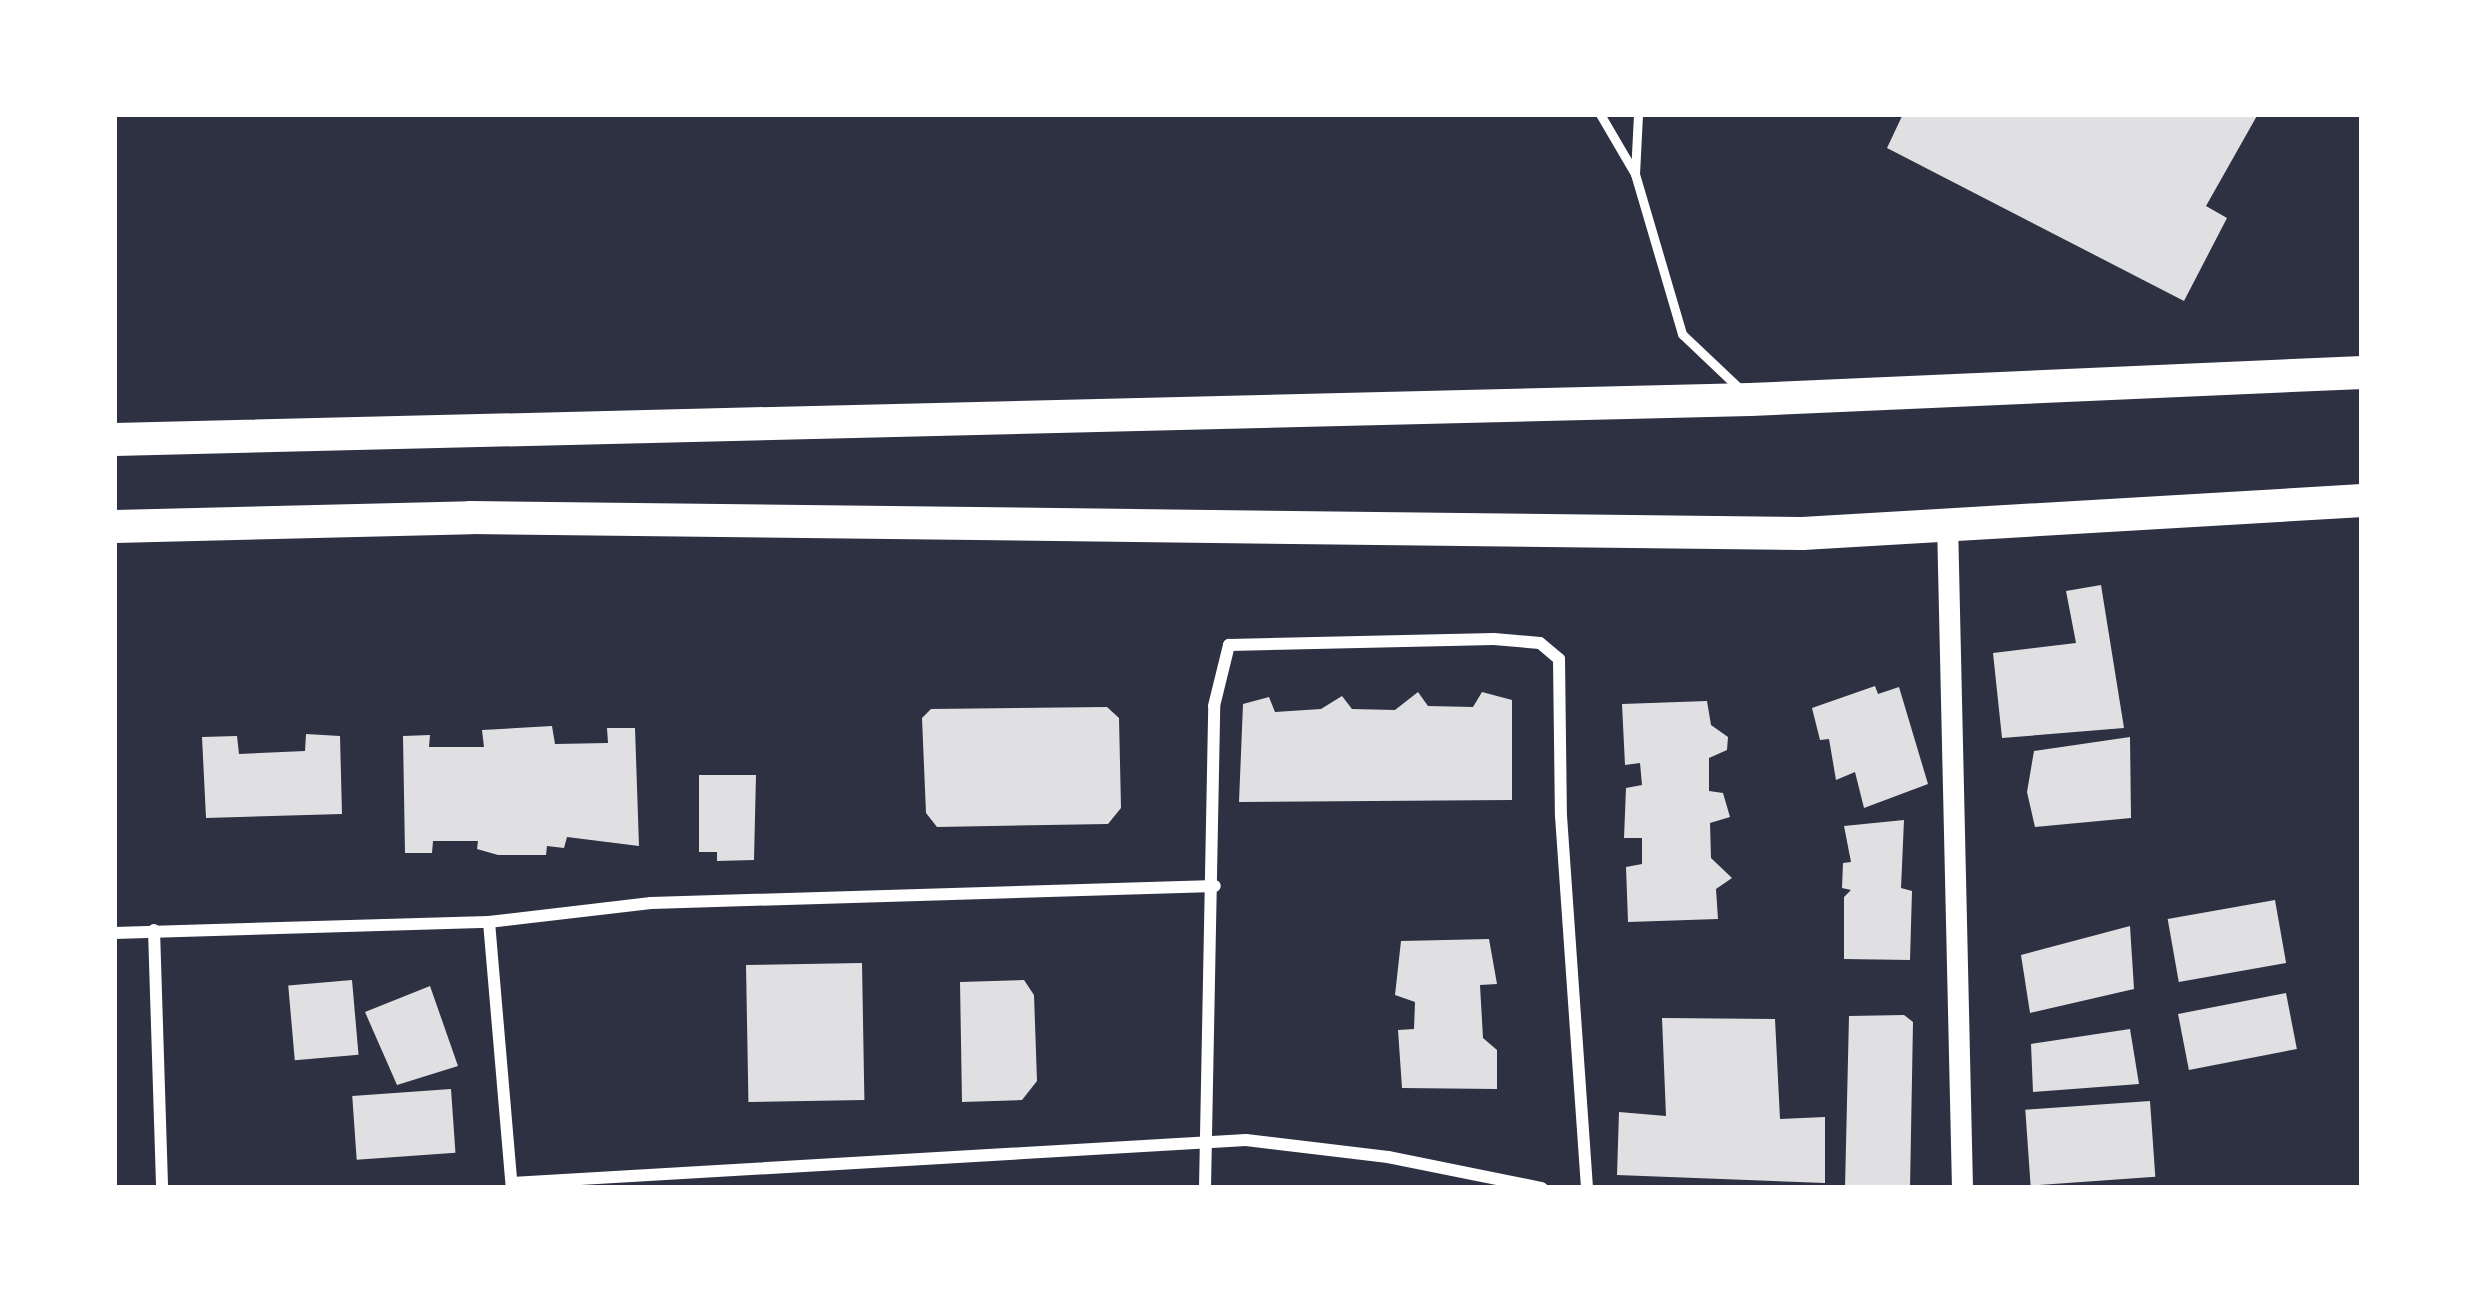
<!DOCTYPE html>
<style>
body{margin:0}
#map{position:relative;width:2476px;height:1302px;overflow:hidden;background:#2d3142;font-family:"Open Sans",sans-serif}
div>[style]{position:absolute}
.building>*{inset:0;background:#e0e0e3;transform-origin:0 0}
.service>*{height:9px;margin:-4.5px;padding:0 4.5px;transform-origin:4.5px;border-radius:4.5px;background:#fff}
.minor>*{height:12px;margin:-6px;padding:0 6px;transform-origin:6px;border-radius:6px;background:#fff}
.tertiary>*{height:21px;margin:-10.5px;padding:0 10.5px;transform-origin:10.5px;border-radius:10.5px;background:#fff}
.trunk>*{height:33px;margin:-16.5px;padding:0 16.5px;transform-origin:16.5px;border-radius:16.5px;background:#fff}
span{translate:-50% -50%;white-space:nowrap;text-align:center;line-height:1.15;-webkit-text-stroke:12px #fff;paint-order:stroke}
.frame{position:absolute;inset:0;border:117px solid #fff;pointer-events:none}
</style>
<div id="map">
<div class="building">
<i style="clip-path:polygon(1903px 114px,2258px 114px,2206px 206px,2227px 218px,2184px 301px,1887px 148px)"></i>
<i style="clip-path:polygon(2101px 585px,2124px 728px,2002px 738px,1993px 653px,2076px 643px,2066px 591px)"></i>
<i style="clip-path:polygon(1875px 686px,1878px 694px,1899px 687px,1928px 784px,1864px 808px,1855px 772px,1836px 780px,1829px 739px,1820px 740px,1812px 708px)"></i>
<i style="clip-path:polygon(1418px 692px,1428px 706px,1473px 707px,1482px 692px,1512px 700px,1512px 800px,1239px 802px,1243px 704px,1269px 697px,1275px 712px,1321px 709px,1342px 696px,1352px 709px,1395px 710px)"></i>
<i style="clip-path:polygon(1707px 701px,1711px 725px,1728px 737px,1727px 750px,1709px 758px,1709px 791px,1723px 793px,1730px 817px,1710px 823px,1711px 858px,1732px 878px,1716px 889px,1718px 919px,1628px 922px,1626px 867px,1642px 864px,1642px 838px,1624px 838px,1626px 788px,1642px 785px,1640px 763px,1625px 765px,1622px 704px)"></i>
<i style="clip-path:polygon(1107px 707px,1119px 718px,1121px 808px,1108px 824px,937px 827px,926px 813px,922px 718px,931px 709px)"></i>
<i style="clip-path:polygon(552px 726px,555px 744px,608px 743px,607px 728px,635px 728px,639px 846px,567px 837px,564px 848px,547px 846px,546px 855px,498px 855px,477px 849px,478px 841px,433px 841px,432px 853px,405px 853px,403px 736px,430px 735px,429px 747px,484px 747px,482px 730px)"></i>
<i style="clip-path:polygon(306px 734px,340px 736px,342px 814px,206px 818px,202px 737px,237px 736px,239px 754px,305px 751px)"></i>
<i style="clip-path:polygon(2130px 737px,2131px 818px,2035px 827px,2027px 792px,2034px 751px)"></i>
<i style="clip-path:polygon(699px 775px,756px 775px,754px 860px,717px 861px,717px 852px,699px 852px)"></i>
<i style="clip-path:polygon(1904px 820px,1901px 888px,1912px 891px,1910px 960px,1844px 959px,1844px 897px,1851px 890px,1842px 888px,1843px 863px,1851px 862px,1844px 826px)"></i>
<i style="left:2275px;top:900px;width:64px;height:109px;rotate:80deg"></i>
<i style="clip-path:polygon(2130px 926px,2134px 989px,2030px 1013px,2021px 955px)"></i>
<i style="clip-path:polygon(1489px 939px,1497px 984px,1480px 985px,1483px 1038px,1497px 1050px,1497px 1089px,1402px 1088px,1398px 1030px,1414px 1029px,1415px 1002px,1395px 995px,1401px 941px)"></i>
<i style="left:862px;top:963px;width:137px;height:116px;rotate:89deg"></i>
<i style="left:352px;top:980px;width:75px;height:64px;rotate:85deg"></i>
<i style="clip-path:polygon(1024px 980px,1034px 995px,1037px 1081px,1022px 1100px,962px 1102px,960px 982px)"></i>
<i style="clip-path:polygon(430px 986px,458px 1066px,397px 1085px,365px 1012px)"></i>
<i style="left:2286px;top:993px;width:57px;height:110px;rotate:79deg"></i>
<i style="clip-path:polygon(1904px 1015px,1913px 1022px,1910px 1188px,1845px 1188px,1849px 1016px)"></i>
<i style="clip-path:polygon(1662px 1018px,1775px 1019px,1780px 1119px,1825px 1117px,1825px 1183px,1617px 1175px,1619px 1112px,1666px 1116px)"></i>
<i style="clip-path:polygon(2130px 1029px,2139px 1084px,2033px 1092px,2031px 1044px)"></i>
<i style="left:451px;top:1089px;width:64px;height:99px;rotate:86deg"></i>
<i style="left:2150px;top:1101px;width:76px;height:125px;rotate:86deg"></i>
</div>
<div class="service">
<i style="left:1600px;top:114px;width:69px;rotate:59.7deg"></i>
<i style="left:1635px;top:174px;width:167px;rotate:73.6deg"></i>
<i style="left:1682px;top:334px;width:83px;rotate:43.5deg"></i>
<i style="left:1635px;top:174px;width:60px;rotate:-87.1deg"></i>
</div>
<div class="minor">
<i style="left:489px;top:922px;width:267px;rotate:85.1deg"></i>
<i style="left:154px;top:930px;width:258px;rotate:88.2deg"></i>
<i style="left:114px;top:933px;width:375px;rotate:-1.7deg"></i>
<i style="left:489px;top:922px;width:163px;rotate:-6.7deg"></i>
<i style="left:651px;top:903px;width:564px;rotate:-1.73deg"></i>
<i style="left:512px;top:1183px;width:735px;rotate:-3.35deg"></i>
<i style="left:1246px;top:1140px;width:143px;rotate:6.8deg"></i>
<i style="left:1388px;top:1157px;width:157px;rotate:11.4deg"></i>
<i style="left:1205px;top:1188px;width:482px;rotate:-88.9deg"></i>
<i style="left:1214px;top:706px;width:63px;rotate:-76.2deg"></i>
<i style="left:1229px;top:645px;width:265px;rotate:-1.3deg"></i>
<i style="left:1494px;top:639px;width:46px;rotate:5deg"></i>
<i style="left:1540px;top:643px;width:25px;rotate:40deg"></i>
<i style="left:1559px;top:659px;width:157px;rotate:89.3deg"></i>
<i style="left:1561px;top:816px;width:373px;rotate:86deg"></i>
</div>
<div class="tertiary">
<i style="left:1947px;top:522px;width:666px;rotate:88.71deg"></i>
</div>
<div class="trunk">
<i style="left:114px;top:439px;width:1636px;rotate:-1.4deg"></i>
<i style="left:1750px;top:399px;width:613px;rotate:-2.53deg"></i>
<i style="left:114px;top:526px;width:356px;rotate:-1.4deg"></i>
<i style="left:470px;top:517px;width:1332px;rotate:0.69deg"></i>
<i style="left:1802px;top:533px;width:561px;rotate:-3.37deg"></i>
</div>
<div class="frame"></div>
</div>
